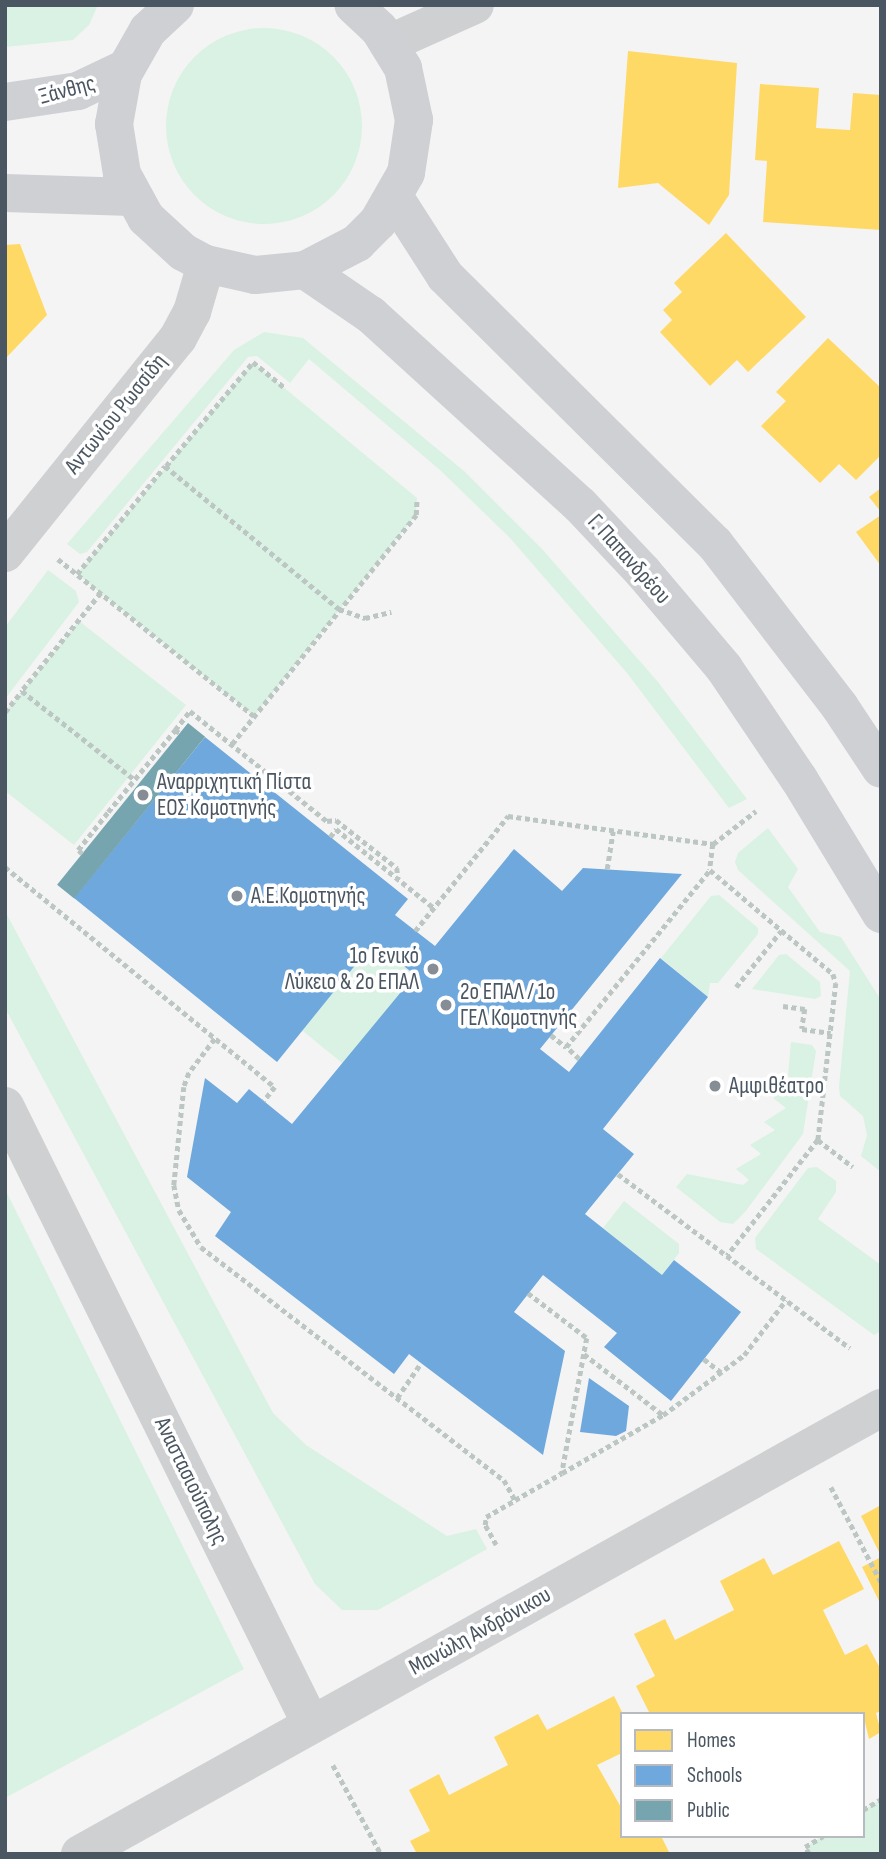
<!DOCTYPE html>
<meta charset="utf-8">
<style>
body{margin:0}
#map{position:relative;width:886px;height:1859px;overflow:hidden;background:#f4f4f4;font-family:"Sofia Sans Condensed",sans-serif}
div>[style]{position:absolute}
.green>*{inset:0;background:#d9f2e3;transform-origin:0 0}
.round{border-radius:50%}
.homes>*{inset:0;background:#ffd966}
.schools>*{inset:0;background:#6fa8dc}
.public>*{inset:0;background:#76a5af;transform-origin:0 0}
.path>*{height:4.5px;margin-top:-2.25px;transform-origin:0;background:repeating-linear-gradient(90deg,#bcc7c4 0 5px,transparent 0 8.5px)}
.pedestrian>*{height:38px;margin:-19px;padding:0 19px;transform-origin:19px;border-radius:19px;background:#ced0d2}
.minor>*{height:38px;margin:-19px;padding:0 19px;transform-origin:19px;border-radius:19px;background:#ced0d2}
.tertiary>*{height:38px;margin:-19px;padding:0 19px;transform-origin:19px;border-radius:19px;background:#ced0d2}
.secondary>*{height:38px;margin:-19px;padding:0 19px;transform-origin:19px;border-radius:19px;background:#ced0d4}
.dots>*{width:19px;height:19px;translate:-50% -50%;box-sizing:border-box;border:4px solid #fff;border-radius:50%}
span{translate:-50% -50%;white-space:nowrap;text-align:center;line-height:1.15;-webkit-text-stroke:7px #fff;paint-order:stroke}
.street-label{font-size:23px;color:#4a5661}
.poi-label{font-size:23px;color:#4a5661}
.left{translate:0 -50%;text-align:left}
.right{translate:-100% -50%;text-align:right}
.frame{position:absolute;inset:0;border:7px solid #4a5661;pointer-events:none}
.legend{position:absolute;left:620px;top:1712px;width:245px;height:126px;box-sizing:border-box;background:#fff;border:2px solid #b7bbc0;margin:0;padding:9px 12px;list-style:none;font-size:21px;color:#4a5661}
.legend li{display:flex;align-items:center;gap:14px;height:35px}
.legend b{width:35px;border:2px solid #b7bbc0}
</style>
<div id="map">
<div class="green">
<i style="clip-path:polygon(5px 5px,98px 5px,89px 25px,73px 40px,5px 47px)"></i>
<i class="round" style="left:166px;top:28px;width:196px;height:196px"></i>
<i style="clip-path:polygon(264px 332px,303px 338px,464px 471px,543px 550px,658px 682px,747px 799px,729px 808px,627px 673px,510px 538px,440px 470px,309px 359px,290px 383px,257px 356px,248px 357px,87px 552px,80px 554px,67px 544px,234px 350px)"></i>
<i style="clip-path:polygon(253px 362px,417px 498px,416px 515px,254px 716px,77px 574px)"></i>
<i style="clip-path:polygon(48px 570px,76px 591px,79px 602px,5px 699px,5px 627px)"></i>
<i style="clip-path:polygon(79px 621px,186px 705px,74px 845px,5px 791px,5px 712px)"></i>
<i style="clip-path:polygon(768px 828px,798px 869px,788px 887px,820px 932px,841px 937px,881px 1000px,881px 1172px,861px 1156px,867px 1135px,863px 1116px,840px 1096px,839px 1087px,850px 971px,738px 870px,735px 862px,738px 853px)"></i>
<i style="clip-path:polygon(719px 895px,758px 928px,758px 934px,718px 983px,710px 983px,708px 997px,661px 958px,711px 896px)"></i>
<i style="clip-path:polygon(5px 911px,273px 1413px,306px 1445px,447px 1536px,476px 1529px,487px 1549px,378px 1610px,342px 1610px,315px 1584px,5px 1008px)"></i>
<i style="left:374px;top:942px;width:53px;height:114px;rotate:39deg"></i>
<i style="clip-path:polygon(786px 954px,820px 982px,821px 996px,815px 999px,752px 989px,779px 955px)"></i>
<i style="clip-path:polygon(791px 1042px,812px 1045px,816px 1051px,803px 1134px,745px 1212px,733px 1224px,720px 1222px,676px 1187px,687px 1174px,743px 1185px,749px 1180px,736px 1169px,761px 1154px,750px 1145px,775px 1130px,764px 1122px,786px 1108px,773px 1098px,795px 1082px,788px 1076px)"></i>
<i style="clip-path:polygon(817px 1167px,836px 1181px,836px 1192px,818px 1219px,881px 1265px,881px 1331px,874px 1335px,756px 1249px,755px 1238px,808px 1168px)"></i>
<i style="clip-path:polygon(5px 1189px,244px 1669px,5px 1798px)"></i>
<i style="clip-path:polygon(624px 1201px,679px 1244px,679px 1253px,662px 1275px,603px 1228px)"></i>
<i style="clip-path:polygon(881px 1799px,881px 1854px,809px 1854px,805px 1847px,823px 1836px,863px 1836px,863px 1810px)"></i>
</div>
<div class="homes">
<i style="clip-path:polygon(628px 51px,737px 63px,729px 195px,709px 225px,658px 183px,618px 188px)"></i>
<i style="clip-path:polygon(760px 84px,819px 88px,816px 128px,850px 130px,853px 93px,881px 95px,881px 230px,763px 222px,767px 161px,755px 160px)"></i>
<i style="clip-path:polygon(726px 233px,806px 317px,748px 372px,737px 360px,710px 386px,660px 332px,672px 320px,663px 310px,682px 292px,674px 283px)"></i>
<i style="clip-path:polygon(20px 244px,47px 315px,5px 359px,5px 245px)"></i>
<i style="clip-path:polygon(828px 338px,881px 388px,881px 455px,856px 480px,839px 464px,820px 483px,761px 426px,786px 401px,776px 392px)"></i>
<i style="clip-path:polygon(881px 488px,881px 512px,869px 497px)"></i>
<i style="clip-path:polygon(881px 515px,881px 566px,856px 532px)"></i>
<i style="clip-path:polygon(881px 1505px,881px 1556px,861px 1516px)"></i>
<i style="clip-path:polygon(839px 1541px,864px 1589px,823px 1610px,845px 1655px,867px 1644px,881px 1670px,881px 1711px,876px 1713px,881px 1732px,869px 1739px,863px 1714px,650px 1714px,636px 1686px,655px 1676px,634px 1634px,665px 1619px,675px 1640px,734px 1610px,720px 1581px,764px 1558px,773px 1575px)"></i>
<i style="clip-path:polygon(881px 1557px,881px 1605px,862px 1567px)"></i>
<i style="clip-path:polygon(614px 1696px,622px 1712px,622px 1753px,597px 1765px,622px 1809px,622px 1836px,661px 1836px,670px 1854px,417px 1854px,410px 1841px,430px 1831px,409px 1790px,439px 1774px,449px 1795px,508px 1765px,494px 1737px,538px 1714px,547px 1730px)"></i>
</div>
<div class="schools">
<i style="clip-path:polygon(205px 737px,408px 899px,395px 915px,435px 946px,514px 849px,562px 891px,583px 868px,682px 874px,540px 1049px,569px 1072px,660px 958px,708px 997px,603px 1129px,634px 1154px,585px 1214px,662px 1275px,674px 1260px,741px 1312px,671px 1401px,604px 1347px,617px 1333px,543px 1275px,514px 1312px,565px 1351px,543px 1455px,409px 1354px,394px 1374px,215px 1236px,231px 1212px,187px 1177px,205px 1078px,237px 1103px,249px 1089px,292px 1124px,415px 975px,374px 942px,277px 1062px,74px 898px)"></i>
<i style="clip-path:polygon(589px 1378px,629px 1406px,626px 1431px,616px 1436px,580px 1432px)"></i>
</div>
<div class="public">
<i style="left:188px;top:723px;width:22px;height:208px;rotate:39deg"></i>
</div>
<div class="path">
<i style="left:166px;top:466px;width:136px;rotate:-50.1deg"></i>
<i style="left:253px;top:362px;width:41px;rotate:39.1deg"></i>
<i style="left:58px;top:559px;width:251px;rotate:38.7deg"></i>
<i style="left:77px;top:574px;width:139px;rotate:-50.8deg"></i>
<i style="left:165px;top:466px;width:225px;rotate:39.4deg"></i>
<i style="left:339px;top:609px;width:28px;rotate:19deg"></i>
<i style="left:365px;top:618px;width:27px;rotate:-13deg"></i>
<i style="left:101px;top:593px;width:126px;rotate:128.9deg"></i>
<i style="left:22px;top:691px;width:144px;rotate:38.2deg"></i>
<i style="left:5px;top:712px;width:27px;rotate:-51deg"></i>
<i style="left:175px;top:730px;width:24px;rotate:-52deg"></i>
<i style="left:190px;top:711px;width:176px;rotate:38.8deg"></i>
<i style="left:327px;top:821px;width:9px;rotate:-6deg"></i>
<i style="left:336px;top:820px;width:78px;rotate:38.2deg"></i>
<i style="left:397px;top:868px;width:10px;rotate:84deg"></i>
<i style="left:232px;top:744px;width:294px;rotate:-51.2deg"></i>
<i style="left:416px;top:515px;width:17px;rotate:-87deg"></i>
<i style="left:330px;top:837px;width:10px;rotate:-53deg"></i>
<i style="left:336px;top:829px;width:126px;rotate:38.9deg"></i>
<i style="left:713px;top:844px;width:54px;rotate:-37.5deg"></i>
<i style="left:82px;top:854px;width:6px;rotate:-135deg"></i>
<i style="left:78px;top:850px;width:48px;rotate:-51.7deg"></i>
<i style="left:108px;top:812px;width:106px;rotate:-50.7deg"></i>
<i style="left:175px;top:730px;width:6px;rotate:31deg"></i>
<i style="left:5px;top:867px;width:348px;rotate:39.2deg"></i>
<i style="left:275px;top:1087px;width:18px;rotate:128deg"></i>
<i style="left:607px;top:869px;width:38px;rotate:-81deg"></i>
<i style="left:415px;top:931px;width:148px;rotate:-51deg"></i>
<i style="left:508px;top:816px;width:207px;rotate:7.8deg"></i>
<i style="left:713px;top:844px;width:26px;rotate:97deg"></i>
<i style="left:710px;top:870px;width:161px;rotate:40.2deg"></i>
<i style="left:833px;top:974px;width:9px;rotate:72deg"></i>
<i style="left:836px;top:983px;width:158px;rotate:96.5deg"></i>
<i style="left:818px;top:1140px;width:147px;rotate:128.1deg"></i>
<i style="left:736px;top:987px;width:72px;rotate:-51.2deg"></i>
<i style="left:783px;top:1006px;width:22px;rotate:8deg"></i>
<i style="left:805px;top:1009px;width:20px;rotate:99deg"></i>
<i style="left:802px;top:1029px;width:29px;rotate:8deg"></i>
<i style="left:551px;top:1035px;width:19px;rotate:39deg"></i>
<i style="left:215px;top:1039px;width:43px;rotate:127.4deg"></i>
<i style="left:189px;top:1073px;width:15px;rotate:110deg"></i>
<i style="left:184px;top:1087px;width:99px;rotate:95.8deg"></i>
<i style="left:174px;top:1185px;width:25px;rotate:79deg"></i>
<i style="left:179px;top:1210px;width:43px;rotate:59.3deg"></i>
<i style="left:201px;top:1247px;width:382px;rotate:37.6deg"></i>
<i style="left:504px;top:1480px;width:23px;rotate:61deg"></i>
<i style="left:515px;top:1500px;width:54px;rotate:-29.9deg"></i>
<i style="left:579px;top:1059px;width:18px;rotate:-137deg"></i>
<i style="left:566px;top:1047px;width:228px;rotate:-50.9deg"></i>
<i style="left:818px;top:1140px;width:44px;rotate:37.6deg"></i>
<i style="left:618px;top:1174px;width:290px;rotate:36.9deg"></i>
<i style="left:528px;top:1293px;width:74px;rotate:37.3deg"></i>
<i style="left:587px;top:1338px;width:16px;rotate:101deg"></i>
<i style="left:584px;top:1354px;width:100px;rotate:37.7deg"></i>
<i style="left:663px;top:1415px;width:101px;rotate:-36.5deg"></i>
<i style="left:744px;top:1355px;width:69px;rotate:-52.6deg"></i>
<i style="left:584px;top:1354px;width:121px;rotate:100.5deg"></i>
<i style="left:562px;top:1473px;width:116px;rotate:-29.9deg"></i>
<i style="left:704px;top:1359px;width:24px;rotate:38deg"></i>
<i style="left:397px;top:1398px;width:42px;rotate:-55.6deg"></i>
<i style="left:831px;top:1487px;width:107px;rotate:62.2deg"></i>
<i style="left:496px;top:1545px;width:23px;rotate:-119deg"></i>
<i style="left:485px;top:1525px;width:8px;rotate:-83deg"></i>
<i style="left:486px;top:1517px;width:34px;rotate:-30deg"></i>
<i style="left:333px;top:1765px;width:101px;rotate:61.7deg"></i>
<i style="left:863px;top:1810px;width:21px;rotate:-31deg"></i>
<i style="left:809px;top:1854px;width:8px;rotate:-120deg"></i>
<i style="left:805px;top:1847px;width:21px;rotate:-31deg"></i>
</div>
<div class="pedestrian">
<i style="left:5px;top:1106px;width:690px;rotate:63.66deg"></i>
</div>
<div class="minor">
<i style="left:390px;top:43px;width:93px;rotate:-24.1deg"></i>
</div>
<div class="tertiary">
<i style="left:5px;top:553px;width:276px;rotate:-51.2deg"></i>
<i style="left:178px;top:338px;width:30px;rotate:-62deg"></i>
<i style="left:192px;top:312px;width:50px;rotate:-73.7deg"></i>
<i style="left:80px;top:1854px;width:917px;rotate:-29.11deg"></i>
</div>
<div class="secondary">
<i style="left:175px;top:5px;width:37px;rotate:137deg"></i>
<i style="left:148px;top:30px;width:51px;rotate:119.6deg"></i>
<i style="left:123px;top:74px;width:51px;rotate:100.2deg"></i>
<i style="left:114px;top:124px;width:51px;rotate:80.9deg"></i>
<i style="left:122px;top:174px;width:50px;rotate:61.4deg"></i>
<i style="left:146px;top:218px;width:50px;rotate:42.6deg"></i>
<i style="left:183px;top:252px;width:26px;rotate:28deg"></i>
<i style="left:206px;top:264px;width:50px;rotate:12.7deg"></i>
<i style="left:255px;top:275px;width:50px;rotate:-5.7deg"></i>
<i style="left:305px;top:270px;width:59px;rotate:-27.4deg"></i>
<i style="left:357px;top:243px;width:30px;rotate:-45deg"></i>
<i style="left:378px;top:222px;width:56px;rotate:-60.3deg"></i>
<i style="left:406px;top:173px;width:54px;rotate:-81.4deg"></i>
<i style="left:414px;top:120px;width:53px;rotate:-101.9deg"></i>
<i style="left:403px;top:68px;width:46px;rotate:-121.6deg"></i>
<i style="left:379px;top:29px;width:35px;rotate:-137deg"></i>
<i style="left:5px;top:102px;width:74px;rotate:-8.6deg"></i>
<i style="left:78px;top:91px;width:53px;rotate:-25.6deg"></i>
<i style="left:5px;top:193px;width:127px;rotate:1.8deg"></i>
<i style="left:395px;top:198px;width:93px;rotate:57.3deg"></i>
<i style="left:445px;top:276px;width:380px;rotate:44.8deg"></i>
<i style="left:715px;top:544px;width:205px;rotate:52.5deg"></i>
<i style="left:840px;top:707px;width:74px;rotate:56.5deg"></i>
<i style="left:305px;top:270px;width:80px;rotate:34.3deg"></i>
<i style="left:371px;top:315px;width:282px;rotate:42.3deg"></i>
<i style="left:580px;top:505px;width:92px;rotate:46.8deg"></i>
<i style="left:643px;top:572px;width:126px;rotate:49.8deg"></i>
<i style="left:724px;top:668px;width:134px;rotate:56deg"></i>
<i style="left:799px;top:779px;width:158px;rotate:58.7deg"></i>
</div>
<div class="dots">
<i style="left:143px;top:795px;background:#868d94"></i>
<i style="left:237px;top:896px;background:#868d94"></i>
<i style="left:433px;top:969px;background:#868d94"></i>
<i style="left:446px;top:1005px;background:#868d94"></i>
<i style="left:715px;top:1086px;background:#868d94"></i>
</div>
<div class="street-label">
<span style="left:67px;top:90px;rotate:-15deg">Ξάνθης</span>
<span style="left:116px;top:414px;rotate:-51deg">Αντωνίου Ρωσσίδη</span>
<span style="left:629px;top:559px;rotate:48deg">Γ. Παπανδρέου</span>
<span style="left:191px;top:1481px;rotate:64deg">Αναστασιούπολης</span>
<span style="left:480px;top:1631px;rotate:-29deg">Μανώλη Ανδρόνικου</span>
</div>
<div class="poi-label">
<span class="left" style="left:157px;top:795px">Αναρριχητική Πίστα<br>ΕΟΣ Κομοτηνής</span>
<span class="left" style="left:251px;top:896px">Α.Ε.Κομοτηνής</span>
<span class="right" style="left:419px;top:969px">1ο Γενικό<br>Λύκειο &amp; 2ο ΕΠΑΛ</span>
<span class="left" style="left:460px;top:1005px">2ο ΕΠΑΛ / 1ο<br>ΓΕΛ Κομοτηνής</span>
<span class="left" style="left:729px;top:1086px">Αμφιθέατρο</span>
</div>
<div class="frame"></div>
<ul class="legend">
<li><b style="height:19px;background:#ffd966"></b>Homes</li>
<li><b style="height:19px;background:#6fa8dc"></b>Schools</li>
<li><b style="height:19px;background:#76a5af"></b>Public</li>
</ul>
</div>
